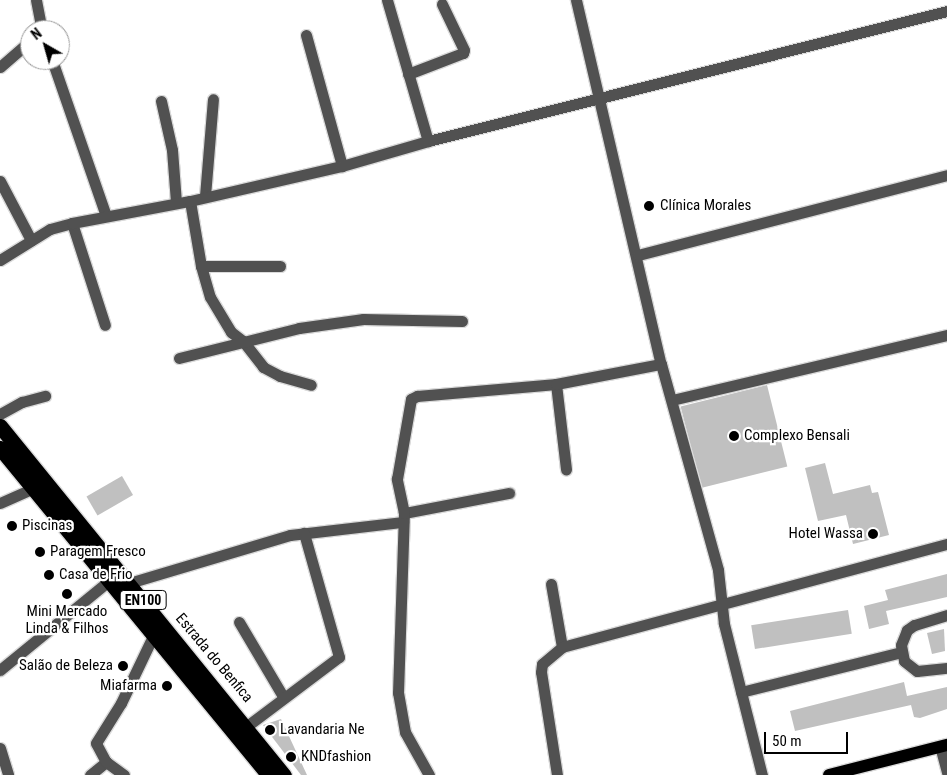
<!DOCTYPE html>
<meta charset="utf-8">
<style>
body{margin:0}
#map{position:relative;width:947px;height:775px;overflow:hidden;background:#fff;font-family:"Roboto Condensed",sans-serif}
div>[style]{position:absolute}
.building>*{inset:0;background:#c0c0c0;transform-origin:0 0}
.roads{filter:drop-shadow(1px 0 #dbdbdb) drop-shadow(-1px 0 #dbdbdb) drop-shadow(0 1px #dbdbdb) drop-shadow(0 -1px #dbdbdb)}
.minor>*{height:11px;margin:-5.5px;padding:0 5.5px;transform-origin:5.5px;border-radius:5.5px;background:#515151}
.major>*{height:12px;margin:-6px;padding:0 6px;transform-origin:6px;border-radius:6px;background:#000}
.highway>*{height:15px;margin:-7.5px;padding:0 7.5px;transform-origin:7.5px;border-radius:7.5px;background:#000}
.dots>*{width:14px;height:14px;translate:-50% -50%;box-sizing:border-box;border:2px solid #fff;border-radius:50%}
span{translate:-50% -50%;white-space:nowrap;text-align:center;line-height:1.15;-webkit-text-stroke:4.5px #fff;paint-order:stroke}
.shield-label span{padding:1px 4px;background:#fff;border:1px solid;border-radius:4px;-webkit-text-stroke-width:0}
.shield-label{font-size:14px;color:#000;font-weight:700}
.poi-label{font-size:15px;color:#000}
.left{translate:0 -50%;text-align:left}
.right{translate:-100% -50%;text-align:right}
.street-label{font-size:15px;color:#000}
.north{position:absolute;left:20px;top:20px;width:50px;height:50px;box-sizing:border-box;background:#fff;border:1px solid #999;border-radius:50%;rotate:322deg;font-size:14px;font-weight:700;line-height:20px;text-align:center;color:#000}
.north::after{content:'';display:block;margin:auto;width:18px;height:22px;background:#000;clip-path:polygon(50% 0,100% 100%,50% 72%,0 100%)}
.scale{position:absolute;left:764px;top:732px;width:84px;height:22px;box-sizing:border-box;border:2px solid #000;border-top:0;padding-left:6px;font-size:15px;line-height:18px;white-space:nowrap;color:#000;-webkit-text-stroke:4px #fff;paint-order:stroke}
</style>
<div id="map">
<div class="building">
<i style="left:767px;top:385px;width:84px;height:89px;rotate:76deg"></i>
<i style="clip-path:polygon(825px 463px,833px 494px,870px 485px,872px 493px,878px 492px,889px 535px,853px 544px,846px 515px,818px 521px,805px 468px)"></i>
<i style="left:122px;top:476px;width:22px;height:41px;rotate:60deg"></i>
<i style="clip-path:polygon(947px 574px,947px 597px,886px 611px,889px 624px,869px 629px,864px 606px,888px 600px,885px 590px)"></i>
<i style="left:848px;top:610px;width:24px;height:98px;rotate:81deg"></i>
<i style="clip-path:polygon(944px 629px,945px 651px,932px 654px,927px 633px)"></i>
<i style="clip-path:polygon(904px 682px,907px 696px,947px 687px,947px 709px,920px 718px,914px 717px,911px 705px,795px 731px,790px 711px)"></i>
<i style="clip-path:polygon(281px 719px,307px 775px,301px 775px,263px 725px)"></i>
</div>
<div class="roads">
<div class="minor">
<i style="left:36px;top:0;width:31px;rotate:79deg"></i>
<i style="left:387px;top:0;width:147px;rotate:73.8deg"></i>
<i style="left:576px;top:0;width:374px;rotate:76.9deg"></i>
<i style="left:661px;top:364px;width:214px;rotate:74.5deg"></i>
<i style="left:718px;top:570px;width:54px;rotate:83.7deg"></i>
<i style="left:724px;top:624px;width:156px;rotate:75.9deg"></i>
<i style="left:306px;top:35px;width:136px;rotate:74.6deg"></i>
<i style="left:52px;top:60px;width:165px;rotate:70.9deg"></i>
<i style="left:0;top:67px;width:40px;rotate:-41deg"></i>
<i style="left:408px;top:74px;width:59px;rotate:-20.9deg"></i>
<i style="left:463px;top:53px;width:3px;rotate:-72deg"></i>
<i style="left:464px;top:50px;width:51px;rotate:-115.6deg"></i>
<i style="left:161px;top:101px;width:50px;rotate:77.3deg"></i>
<i style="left:172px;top:150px;width:52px;rotate:85.6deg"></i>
<i style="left:0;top:181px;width:67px;rotate:62.3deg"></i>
<i style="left:205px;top:196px;width:97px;rotate:-85.3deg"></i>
<i style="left:190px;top:201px;width:66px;rotate:80.4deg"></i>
<i style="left:201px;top:266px;width:32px;rotate:74deg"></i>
<i style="left:210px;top:297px;width:41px;rotate:59deg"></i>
<i style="left:231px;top:332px;width:15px;rotate:37deg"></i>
<i style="left:243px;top:341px;width:33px;rotate:52deg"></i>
<i style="left:263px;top:367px;width:19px;rotate:28deg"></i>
<i style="left:280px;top:376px;width:32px;rotate:16deg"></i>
<i style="left:72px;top:223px;width:107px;rotate:72.1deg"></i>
<i style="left:638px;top:255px;width:319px;rotate:-14.5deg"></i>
<i style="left:0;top:260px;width:59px;rotate:-31.8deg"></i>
<i style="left:50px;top:229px;width:23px;rotate:-15deg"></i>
<i style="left:72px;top:223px;width:120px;rotate:-10.6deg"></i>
<i style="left:190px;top:201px;width:156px;rotate:-13deg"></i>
<i style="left:342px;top:166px;width:90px;rotate:-16.2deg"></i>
<i style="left:428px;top:141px;width:535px;rotate:-14.06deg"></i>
<i style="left:201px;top:266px;width:79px"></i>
<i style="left:179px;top:358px;width:124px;rotate:-14deg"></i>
<i style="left:299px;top:328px;width:65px;rotate:-8deg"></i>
<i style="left:363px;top:319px;width:99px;rotate:1.2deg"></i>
<i style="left:556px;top:384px;width:86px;rotate:83.3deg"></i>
<i style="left:672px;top:400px;width:283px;rotate:-13.3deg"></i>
<i style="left:0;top:414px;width:25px;rotate:-29deg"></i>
<i style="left:22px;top:402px;width:24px;rotate:-15deg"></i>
<i style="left:0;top:503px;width:37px;rotate:-24deg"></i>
<i style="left:404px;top:513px;width:107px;rotate:-10.8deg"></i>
<i style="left:129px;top:583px;width:168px;rotate:-16.6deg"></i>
<i style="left:290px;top:535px;width:114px;rotate:-6.6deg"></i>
<i style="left:551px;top:584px;width:64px;rotate:80.1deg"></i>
<i style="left:947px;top:615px;width:34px;rotate:163deg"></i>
<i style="left:914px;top:625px;width:9px;rotate:144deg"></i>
<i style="left:907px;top:630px;width:16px;rotate:112deg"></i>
<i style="left:901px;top:645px;width:16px;rotate:79deg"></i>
<i style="left:904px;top:661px;width:16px;rotate:38deg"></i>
<i style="left:917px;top:671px;width:30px;rotate:-6deg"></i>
<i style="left:239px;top:622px;width:88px;rotate:59.4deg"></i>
<i style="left:0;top:670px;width:142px;rotate:-39.3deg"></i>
<i style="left:741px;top:692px;width:165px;rotate:-14deg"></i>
<i style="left:247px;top:726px;width:115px;rotate:-36.9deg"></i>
<i style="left:339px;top:657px;width:129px;rotate:-105.8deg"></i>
<i style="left:940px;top:746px;width:28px;rotate:75deg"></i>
<i style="left:0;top:748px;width:28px;rotate:73deg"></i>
<i style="left:90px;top:775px;width:21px;rotate:-39deg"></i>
<i style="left:124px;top:775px;width:22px;rotate:-144deg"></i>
<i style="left:106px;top:762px;width:21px;rotate:-118deg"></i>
<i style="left:96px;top:743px;width:47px;rotate:-58deg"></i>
<i style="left:121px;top:703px;width:76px;rotate:-64.4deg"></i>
<i style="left:429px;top:775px;width:49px;rotate:-119.2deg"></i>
<i style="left:405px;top:732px;width:40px;rotate:-100deg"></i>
<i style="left:398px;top:693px;width:180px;rotate:-88.1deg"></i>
<i style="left:404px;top:513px;width:35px;rotate:-102deg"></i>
<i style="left:397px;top:479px;width:81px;rotate:-80.1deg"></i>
<i style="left:411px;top:399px;width:7px;rotate:-27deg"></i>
<i style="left:417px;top:396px;width:140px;rotate:-4.9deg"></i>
<i style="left:556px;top:384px;width:107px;rotate:-10.8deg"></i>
<i style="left:557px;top:775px;width:104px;rotate:-98.8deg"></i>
<i style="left:541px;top:672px;width:8px;rotate:-83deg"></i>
<i style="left:542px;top:664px;width:26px;rotate:-40deg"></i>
<i style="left:562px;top:647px;width:399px;rotate:-15deg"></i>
</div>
<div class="major">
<i style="left:829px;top:775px;width:122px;rotate:-14.3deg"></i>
</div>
<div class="highway">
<i style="left:0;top:426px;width:450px;rotate:50.9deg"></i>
<i style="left:0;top:448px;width:423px;rotate:50.6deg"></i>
</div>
</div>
<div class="dots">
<i style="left:649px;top:206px;background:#000"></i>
<i style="left:734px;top:436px;background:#000"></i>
<i style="left:12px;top:526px;background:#000"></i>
<i style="left:873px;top:534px;background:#000"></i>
<i style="left:40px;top:552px;background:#000"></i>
<i style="left:49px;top:575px;background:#000"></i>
<i style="left:67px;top:594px;background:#000"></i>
<i style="left:123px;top:666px;background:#000"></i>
<i style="left:167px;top:686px;background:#000"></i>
<i style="left:270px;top:730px;background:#000"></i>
<i style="left:291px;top:757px;background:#000"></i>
</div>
<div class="shield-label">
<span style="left:143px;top:600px">EN100</span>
</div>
<div class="poi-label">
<span class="left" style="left:660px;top:206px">Clínica Morales</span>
<span class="left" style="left:744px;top:436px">Complexo Bensali</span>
<span class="left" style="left:22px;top:526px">Piscinas</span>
<span class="right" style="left:863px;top:534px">Hotel Wassa</span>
<span class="left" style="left:50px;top:552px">Paragem Fresco</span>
<span class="left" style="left:59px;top:575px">Casa de Frio</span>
<span style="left:67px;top:620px">Mini Mercado<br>Linda &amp; Filhos</span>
<span class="right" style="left:113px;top:666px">Salão de Beleza</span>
<span class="right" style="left:157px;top:686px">Miafarma</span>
<span class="left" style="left:280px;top:730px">Lavandaria Ne</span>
<span class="left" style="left:301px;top:757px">KNDfashion</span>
</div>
<div class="street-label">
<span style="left:214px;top:658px;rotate:50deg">Estrada do Benfica</span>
</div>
<div class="north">N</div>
<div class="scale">50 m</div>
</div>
